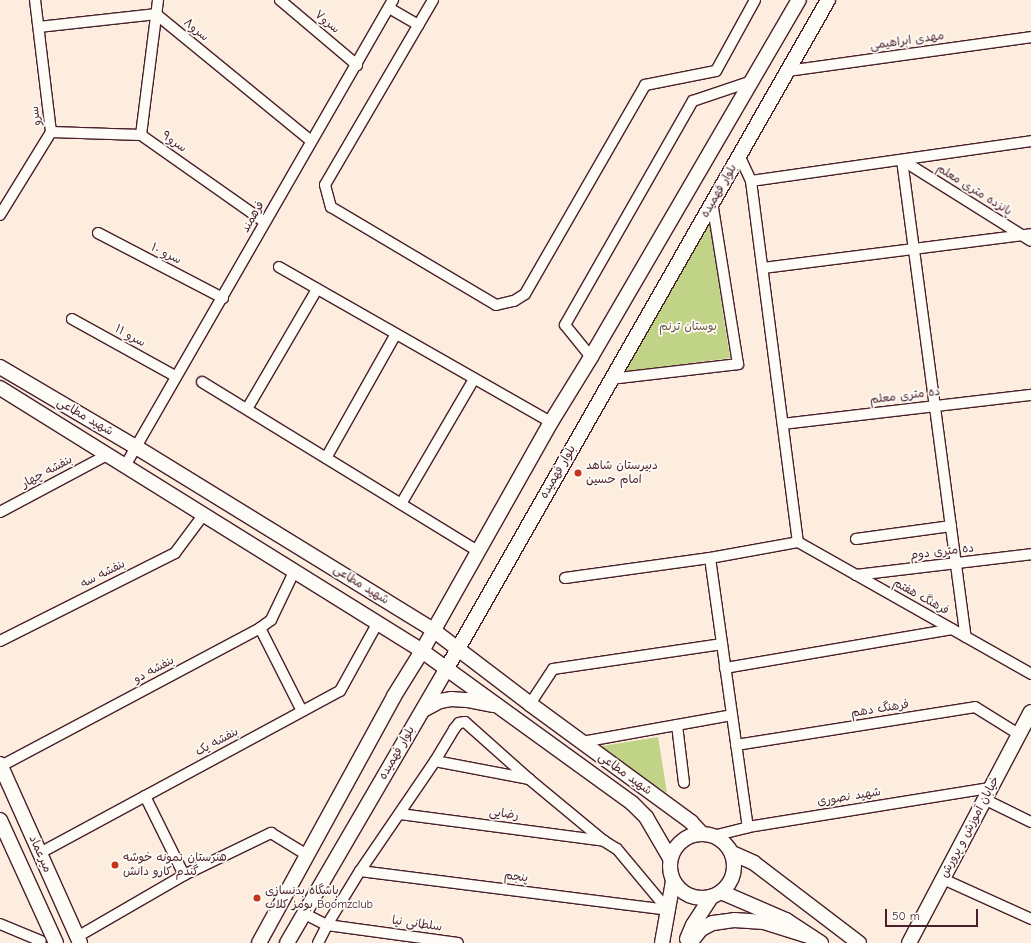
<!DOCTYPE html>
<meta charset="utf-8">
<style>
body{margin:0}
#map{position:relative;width:1031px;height:943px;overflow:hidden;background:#fceddf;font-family:"Comic Neue","Playpen Sans Arabic",sans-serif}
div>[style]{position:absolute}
.green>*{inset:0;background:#c1d387}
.roads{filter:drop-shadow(1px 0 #4a1f2b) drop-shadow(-1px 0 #4a1f2b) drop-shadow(0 1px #4a1f2b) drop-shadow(0 -1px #4a1f2b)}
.street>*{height:10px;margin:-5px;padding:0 5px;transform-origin:5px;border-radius:5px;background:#fdfcf7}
.secondary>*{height:14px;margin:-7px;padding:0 7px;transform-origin:7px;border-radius:7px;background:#fdfcf7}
.secondary>.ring{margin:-7px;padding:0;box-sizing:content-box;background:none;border:14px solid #fdfcf7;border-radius:50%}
.dots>*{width:11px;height:11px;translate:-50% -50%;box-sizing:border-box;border:2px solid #fdfcf7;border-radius:50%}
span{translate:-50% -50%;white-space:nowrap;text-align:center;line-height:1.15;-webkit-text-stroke:3.5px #fdfcf7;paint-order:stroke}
.street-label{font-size:12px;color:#4a1f2b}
.park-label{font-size:12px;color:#6e5547}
.poi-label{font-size:12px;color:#4a1f2b}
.left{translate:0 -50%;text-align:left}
.scale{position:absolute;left:885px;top:909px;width:93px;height:18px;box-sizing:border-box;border:2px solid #4a1f2b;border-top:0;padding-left:5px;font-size:12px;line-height:14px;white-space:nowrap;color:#4a1f2b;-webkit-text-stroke:3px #fdfcf7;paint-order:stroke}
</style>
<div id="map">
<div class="green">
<i style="clip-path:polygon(709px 220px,730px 358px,622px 372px)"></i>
<i style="clip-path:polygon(658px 737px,667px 793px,596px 747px)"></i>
</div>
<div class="roads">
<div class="street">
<i style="left:280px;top:0;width:101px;rotate:40.2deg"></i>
<i style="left:433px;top:0;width:214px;rotate:120.3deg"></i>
<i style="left:325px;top:185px;width:23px;rotate:75deg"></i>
<i style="left:331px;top:207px;width:192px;rotate:30.7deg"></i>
<i style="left:496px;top:305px;width:18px;rotate:-13deg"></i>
<i style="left:514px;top:301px;width:13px;rotate:-32deg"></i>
<i style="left:525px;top:294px;width:241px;rotate:-60.1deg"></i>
<i style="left:645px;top:85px;width:72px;rotate:-11.2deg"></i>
<i style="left:716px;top:71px;width:81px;rotate:-61.2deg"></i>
<i style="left:389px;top:8px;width:34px;rotate:30deg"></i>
<i style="left:39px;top:27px;width:118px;rotate:-6.3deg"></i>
<i style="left:156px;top:14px;width:200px;rotate:39.3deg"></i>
<i style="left:787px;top:71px;width:246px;rotate:-7.9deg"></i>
<i style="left:51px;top:132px;width:90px;rotate:1.9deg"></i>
<i style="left:141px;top:135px;width:151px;rotate:35.1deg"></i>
<i style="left:141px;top:135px;width:136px;rotate:-82.8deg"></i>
<i style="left:739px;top:155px;width:29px;rotate:65deg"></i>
<i style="left:751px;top:181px;width:364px;rotate:82.6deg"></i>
<i style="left:902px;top:160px;width:481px;rotate:82.4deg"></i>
<i style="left:902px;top:160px;width:152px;rotate:32.1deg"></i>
<i style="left:751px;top:181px;width:283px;rotate:-8.1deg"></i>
<i style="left:0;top:215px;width:97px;rotate:-58.4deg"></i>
<i style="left:51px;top:132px;width:133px;rotate:-96.9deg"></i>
<i style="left:98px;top:233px;width:141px;rotate:27.5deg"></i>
<i style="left:279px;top:267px;width:313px;rotate:29.7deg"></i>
<i style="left:763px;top:268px;width:270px;rotate:-7.2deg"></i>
<i style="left:72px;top:319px;width:118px;rotate:29deg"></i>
<i style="left:591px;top:357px;width:41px;rotate:-129.1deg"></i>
<i style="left:565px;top:325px;width:258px;rotate:-60.3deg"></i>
<i style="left:693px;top:101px;width:62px;rotate:-18.7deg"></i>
<i style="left:611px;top:379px;width:128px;rotate:-6.7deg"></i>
<i style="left:738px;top:364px;width:164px;rotate:-99.1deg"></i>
<i style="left:202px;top:382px;width:324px;rotate:31.5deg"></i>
<i style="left:247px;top:409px;width:139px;rotate:-59.7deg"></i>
<i style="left:783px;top:424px;width:250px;rotate:-6.7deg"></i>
<i style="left:326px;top:458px;width:142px;rotate:-60.6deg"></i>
<i style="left:125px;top:466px;width:538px;rotate:-60.1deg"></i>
<i style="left:401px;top:504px;width:145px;rotate:-59.7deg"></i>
<i style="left:0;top:512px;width:121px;rotate:-28deg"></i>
<i style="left:856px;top:539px;width:96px;rotate:-7.8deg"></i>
<i style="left:798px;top:542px;width:268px;rotate:29.5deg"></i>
<i style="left:710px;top:558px;width:272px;rotate:82deg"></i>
<i style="left:856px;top:575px;width:176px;rotate:-6.8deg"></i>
<i style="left:565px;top:578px;width:146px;rotate:-7.9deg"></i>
<i style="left:710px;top:558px;width:89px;rotate:-10.3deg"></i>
<i style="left:260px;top:628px;width:93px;rotate:63.2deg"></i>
<i style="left:0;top:641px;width:196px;rotate:-26.7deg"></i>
<i style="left:175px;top:553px;width:49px;rotate:-53.4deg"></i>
<i style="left:725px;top:668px;width:230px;rotate:-9.7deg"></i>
<i style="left:530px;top:704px;width:42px;rotate:-56.7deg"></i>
<i style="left:553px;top:669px;width:171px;rotate:-8.4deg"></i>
<i style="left:677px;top:725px;width:58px;rotate:83.1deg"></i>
<i style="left:582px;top:742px;width:152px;rotate:-10.2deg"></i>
<i style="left:736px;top:745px;width:242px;rotate:-9deg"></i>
<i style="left:975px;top:707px;width:53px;rotate:31.9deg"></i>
<i style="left:435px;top:761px;width:96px;rotate:10.8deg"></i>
<i style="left:1px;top:766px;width:293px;rotate:-28deg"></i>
<i style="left:260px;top:628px;width:14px;rotate:-36deg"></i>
<i style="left:271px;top:620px;width:53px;rotate:-64.4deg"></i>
<i style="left:984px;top:799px;width:52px;rotate:26.1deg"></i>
<i style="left:400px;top:814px;width:206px;rotate:7.5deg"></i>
<i style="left:713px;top:836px;width:36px;rotate:-14deg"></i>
<i style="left:748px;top:827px;width:245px;rotate:-9.2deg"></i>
<i style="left:40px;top:853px;width:341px;rotate:-28.4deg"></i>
<i style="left:340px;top:691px;width:77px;rotate:-61.1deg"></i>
<i style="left:360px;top:871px;width:310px;rotate:7.2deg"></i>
<i style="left:184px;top:875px;width:97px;rotate:-25.8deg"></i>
<i style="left:271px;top:833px;width:42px;rotate:31.4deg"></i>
<i style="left:943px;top:879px;width:97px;rotate:24.4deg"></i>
<i style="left:303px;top:913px;width:27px;rotate:27deg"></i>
<i style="left:327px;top:925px;width:132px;rotate:7.8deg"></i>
<i style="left:0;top:924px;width:44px;rotate:22.5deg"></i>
<i style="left:77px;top:937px;width:124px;rotate:-30.1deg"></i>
<i style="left:184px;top:875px;width:88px;rotate:-116.3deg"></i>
<i style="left:318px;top:943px;width:20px;rotate:-63deg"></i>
<i style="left:327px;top:925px;width:63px;rotate:-58.6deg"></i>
<i style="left:360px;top:871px;width:133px;rotate:-55.7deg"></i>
<i style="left:435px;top:761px;width:37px;rotate:-59deg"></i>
<i style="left:454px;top:729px;width:8px;rotate:-50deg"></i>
<i style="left:459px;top:723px;width:6px;rotate:-9deg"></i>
<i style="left:465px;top:722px;width:86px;rotate:41.7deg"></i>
<i style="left:529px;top:779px;width:97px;rotate:39.6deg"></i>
<i style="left:604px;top:841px;width:15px;rotate:32deg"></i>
<i style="left:617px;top:849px;width:80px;rotate:50.1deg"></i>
</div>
<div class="secondary">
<i style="left:0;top:367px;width:158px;rotate:30.5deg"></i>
<i style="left:136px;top:447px;width:349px;rotate:31.6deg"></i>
<i style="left:433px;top:630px;width:122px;rotate:37.3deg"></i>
<i style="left:530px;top:704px;width:200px;rotate:36.2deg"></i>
<i style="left:691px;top:822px;width:16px;rotate:47deg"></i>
<i style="left:0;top:388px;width:497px;rotate:31.9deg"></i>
<i style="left:422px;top:651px;width:259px;rotate:35.9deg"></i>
<i style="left:632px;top:803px;width:20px;rotate:45deg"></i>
<i style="left:646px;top:817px;width:48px;rotate:59.7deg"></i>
<i style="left:423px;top:710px;width:19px;rotate:-28deg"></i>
<i style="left:440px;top:701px;width:11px;rotate:-10deg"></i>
<i style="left:451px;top:699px;width:16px;rotate:4deg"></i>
<i style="left:467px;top:700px;width:26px;rotate:11deg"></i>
<i style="left:0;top:764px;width:196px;rotate:65.9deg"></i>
<i style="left:0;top:820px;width:135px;rotate:65.5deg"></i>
<i class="ring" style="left:670px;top:834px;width:50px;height:50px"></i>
<i style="left:732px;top:853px;width:24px;rotate:24deg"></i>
<i style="left:754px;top:863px;width:132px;rotate:37.3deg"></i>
<i style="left:721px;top:892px;width:71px;rotate:23.3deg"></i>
<i style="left:786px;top:920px;width:42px;rotate:33.3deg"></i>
<i style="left:687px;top:939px;width:15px;rotate:-67deg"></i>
<i style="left:693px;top:925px;width:33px;rotate:-57deg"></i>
<i style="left:259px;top:943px;width:281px;rotate:-61.3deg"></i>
<i style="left:394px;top:696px;width:53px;rotate:-58.1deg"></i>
<i style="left:422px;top:651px;width:263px;rotate:-60.6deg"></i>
<i style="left:551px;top:422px;width:76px;rotate:-58.4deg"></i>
<i style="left:591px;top:357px;width:413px;rotate:-59.8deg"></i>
<i style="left:287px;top:943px;width:318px;rotate:-59.8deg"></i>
<i style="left:447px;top:668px;width:769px;rotate:-60.3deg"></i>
<i style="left:662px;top:943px;width:63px;rotate:-79.9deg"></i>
<i style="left:690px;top:943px;width:18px;rotate:-52deg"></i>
<i style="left:701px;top:929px;width:13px;rotate:-27deg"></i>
<i style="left:713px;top:923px;width:21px;rotate:-8deg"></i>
<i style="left:734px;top:920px;width:30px;rotate:4deg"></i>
<i style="left:764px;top:922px;width:50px;rotate:17.4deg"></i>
<i style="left:909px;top:943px;width:261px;rotate:-62.2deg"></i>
</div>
</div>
<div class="dots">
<i style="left:578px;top:473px;background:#c8321e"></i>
<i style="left:115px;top:865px;background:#c8321e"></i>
<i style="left:257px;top:898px;background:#c8321e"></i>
</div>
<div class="street-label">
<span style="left:327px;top:22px;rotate:40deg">سرو۷</span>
<span style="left:196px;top:30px;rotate:39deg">سرو۸</span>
<span style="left:907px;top:41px;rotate:-8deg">مهدی ابراهیمی</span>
<span style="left:36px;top:116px;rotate:-97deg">سرو</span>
<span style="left:174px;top:142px;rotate:35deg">سرو۹</span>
<span style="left:974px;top:190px;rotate:32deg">پانزده متری معلم</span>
<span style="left:719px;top:191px;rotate:-60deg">بلوار فهمیده</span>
<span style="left:253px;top:217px;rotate:-60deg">فرهمند</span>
<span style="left:166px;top:254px;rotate:27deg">سرو ۱۰</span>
<span style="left:130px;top:336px;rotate:29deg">۱۱ سرو</span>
<span style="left:905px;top:396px;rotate:-7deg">ده متری معلم</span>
<span style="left:85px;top:417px;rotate:30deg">شهید مطاعی</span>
<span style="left:47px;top:472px;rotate:-28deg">بنفشه چهار</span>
<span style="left:558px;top:472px;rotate:-60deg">بلوار فهمیده</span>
<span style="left:942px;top:552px;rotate:-7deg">ده متری دوم</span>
<span style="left:103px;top:574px;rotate:-27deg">بنفشه سه</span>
<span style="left:361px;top:585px;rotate:32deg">شهید مطاعی</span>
<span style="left:921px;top:597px;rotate:29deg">فرهنگ هفتم</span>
<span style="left:154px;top:670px;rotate:-28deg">بنفشه دو</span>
<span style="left:880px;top:709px;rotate:-9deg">فرهنگ دهم</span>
<span style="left:217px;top:742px;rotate:-28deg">بنفشه یک</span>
<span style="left:397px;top:753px;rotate:-60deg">بلوار فهمیده</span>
<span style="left:625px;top:774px;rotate:36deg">شهید مطاعی</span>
<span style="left:849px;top:797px;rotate:-9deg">شهید نصوری</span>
<span style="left:504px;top:814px;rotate:8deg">رضایی</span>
<span style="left:970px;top:827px;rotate:-62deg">خیابان آموزش و پرورش</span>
<span style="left:40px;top:854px;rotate:66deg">میرعماد</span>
<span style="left:516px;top:877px;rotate:7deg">پنجم</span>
<span style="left:417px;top:924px;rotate:8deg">سلطانی نیا</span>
</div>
<div class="park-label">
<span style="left:688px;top:327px">بوستان ترنم</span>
</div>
<div class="poi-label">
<span class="left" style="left:586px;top:473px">دبیرستان شاهد<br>امام حسین</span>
<span class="left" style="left:123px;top:865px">هنرستان نمونه خوشه<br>گندم کارو دانش</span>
<span class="left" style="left:265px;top:898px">باشگاه بدنسازی<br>بومز کلاب Boomzclub</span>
</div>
<div class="scale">50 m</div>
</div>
